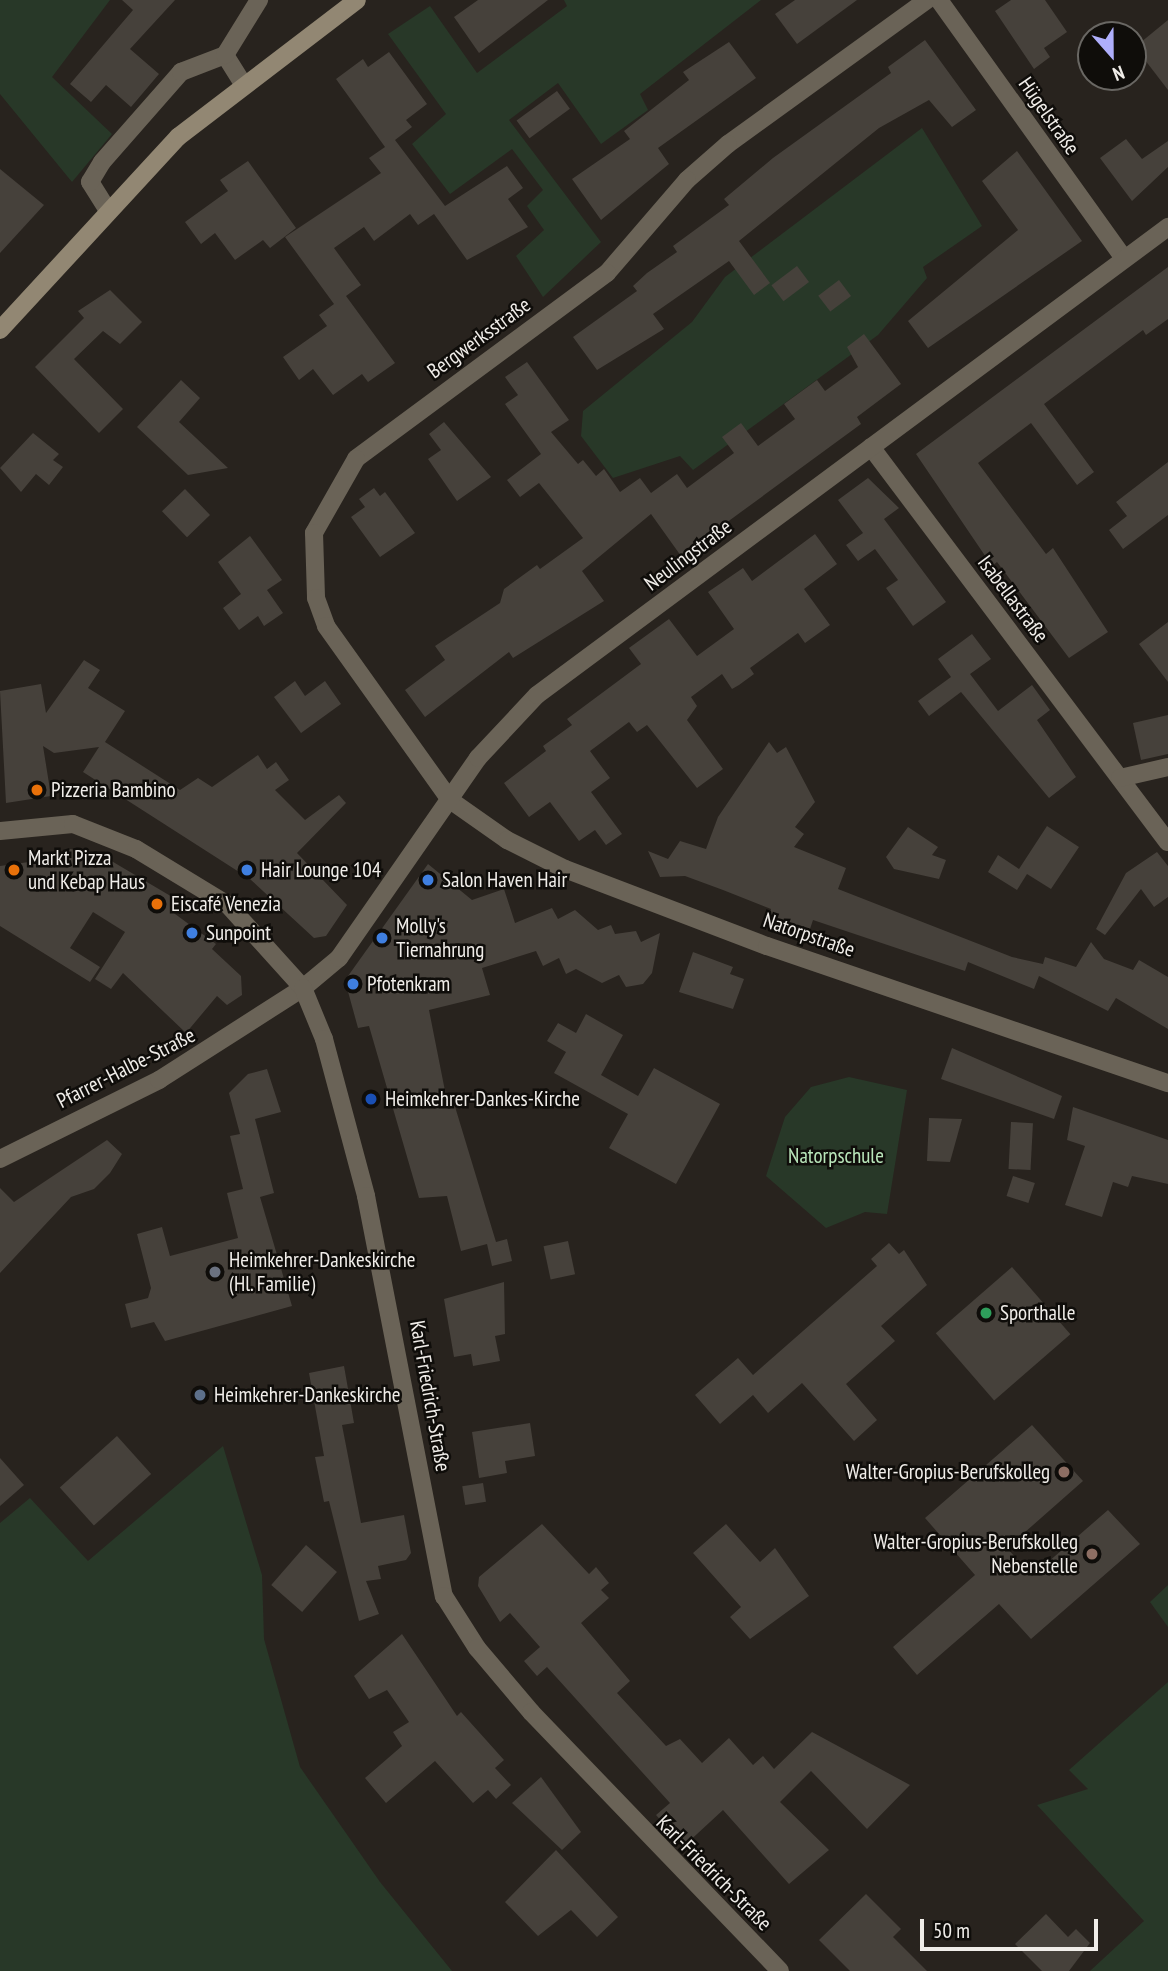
<!DOCTYPE html>
<meta charset="utf-8">
<style>
body{margin:0}
#map{position:relative;width:1168px;height:1971px;overflow:hidden;background:#28231e;font-family:"PT Sans Narrow",sans-serif}
div>[style]{position:absolute}
.green>*{inset:0;background:#283828}
.building>*{inset:0;background:#46413b;transform-origin:0 0}
.minor>*{height:18px;margin:-9px;padding:0 9px;transform-origin:9px;border-radius:9px;background:#6a6357}
.tertiary>*{height:18px;margin:-9px;padding:0 9px;transform-origin:9px;border-radius:9px;background:#6a6357}
.secondary>*{height:18px;margin:-9px;padding:0 9px;transform-origin:9px;border-radius:9px;background:#928773}
.dots>*{width:19px;height:19px;translate:-50% -50%;box-sizing:border-box;border:4px solid #0f0d0a;border-radius:50%}
span{translate:-50% -50%;white-space:nowrap;text-align:center;line-height:1.15;-webkit-text-stroke:5px #0f0d0a;paint-order:stroke}
.street-label{font-size:21px;color:#f0ede9}
.poi-label{font-size:21px;color:#f0ede9}
.left{translate:0 -50%;text-align:left}
.right{translate:-100% -50%;text-align:right}
.park-label{font-size:21px;color:#b9e6ba}
.north{position:absolute;left:1077px;top:21px;width:70px;height:70px;box-sizing:border-box;background:#0f0d0a;border:2px solid #696763;border-radius:50%;rotate:159deg;font-size:19px;font-weight:700;line-height:28px;text-align:center;color:#f0ede9}
.north::after{content:'';display:block;margin:auto;width:24px;height:32px;background:#aeaefb;clip-path:polygon(50% 0,100% 100%,50% 72%,0 100%)}
.scale{position:absolute;left:920px;top:1919px;width:178px;height:32px;box-sizing:border-box;border:4px solid #f0ede9;border-top:0;padding-left:9px;font-size:21px;line-height:24px;white-space:nowrap;color:#f0ede9;-webkit-text-stroke:5px #0f0d0a;paint-order:stroke}
</style>
<div id="map">
<div class="green">
<i style="clip-path:polygon(0 0,110px 0,52px 77px,112px 134px,72px 182px,0 94px)"></i>
<i style="clip-path:polygon(564px 0,761px 0,640px 94px,648px 110px,601px 144px,558px 83px,509px 120px,601px 242px,543px 297px,516px 256px,544px 230px,527px 206px,543px 190px,512px 149px,450px 194px,412px 144px,446px 114px,388px 34px,430px 6px,477px 73px,567px 6px)"></i>
<i style="clip-path:polygon(922px 128px,982px 226px,923px 267px,927px 278px,878px 335px,693px 470px,680px 456px,613px 478px,581px 436px,583px 411px,692px 322px,725px 277px)"></i>
<i style="clip-path:polygon(849px 1077px,907px 1090px,887px 1214px,865px 1212px,826px 1228px,766px 1176px,785px 1117px,811px 1087px)"></i>
<i style="clip-path:polygon(223px 1446px,262px 1575px,264px 1639px,300px 1767px,380px 1882px,452px 1971px,0 1971px,0 1523px,30px 1498px,88px 1561px)"></i>
<i style="clip-path:polygon(1168px 1585px,1168px 1627px,1150px 1602px)"></i>
<i style="clip-path:polygon(1168px 1682px,1168px 1971px,1090px 1971px,1144px 1921px,1037px 1805px,1088px 1789px,1069px 1770px)"></i>
</div>
<div class="building">
<i style="clip-path:polygon(122px 0,175px 0,130px 49px,159px 74px,131px 107px,106px 85px,91px 102px,70px 84px,133px 10px)"></i>
<i style="clip-path:polygon(478px 0,548px 0,479px 53px,454px 17px)"></i>
<i style="clip-path:polygon(795px 0,857px 0,797px 44px,775px 14px)"></i>
<i style="clip-path:polygon(1011px 0,1045px 0,1067px 32px,1044px 48px,1050px 57px,1034px 69px,995px 11px)"></i>
<i style="clip-path:polygon(1168px 20px,1168px 90px,1135px 47px)"></i>
<i style="clip-path:polygon(925px 40px,976px 110px,952px 127px,929px 100px,879px 128px,739px 241px,770px 283px,754px 295px,729px 261px,653px 314px,664px 329px,597px 370px,573px 337px,637px 291px,633px 286px,647px 273px,677px 252px,673px 246px,729px 205px,724px 199px,773px 158px,891px 73px,888px 67px)"></i>
<i style="clip-path:polygon(729px 42px,756px 78px,658px 148px,669px 164px,601px 220px,572px 179px,630px 139px,624px 131px,689px 80px,683px 72px)"></i>
<i style="clip-path:polygon(389px 52px,427px 104px,406px 120px,412px 127px,395px 140px,445px 206px,507px 166px,523px 188px,508px 199px,528px 227px,467px 260px,434px 214px,418px 225px,410px 214px,374px 241px,364px 227px,334px 248px,361px 285px,346px 296px,395px 363px,368px 382px,362px 374px,333px 395px,313px 369px,299px 380px,283px 357px,327px 326px,319px 315px,334px 304px,285px 237px,381px 173px,369px 158px,385px 147px,336px 79px,363px 59px,368px 67px)"></i>
<i style="left:557px;top:91px;width:22px;height:50px;rotate:54deg"></i>
<i style="clip-path:polygon(1126px 139px,1142px 159px,1168px 141px,1168px 167px,1132px 201px,1100px 158px)"></i>
<i style="clip-path:polygon(1017px 151px,1082px 241px,928px 348px,908px 321px,1018px 230px,982px 181px)"></i>
<i style="clip-path:polygon(248px 161px,296px 228px,270px 248px,263px 240px,235px 260px,215px 233px,201px 244px,185px 222px,228px 191px,220px 180px)"></i>
<i style="clip-path:polygon(0 169px,44px 205px,0 253px)"></i>
<i style="left:797px;top:266px;width:20px;height:32px;rotate:53deg"></i>
<i style="clip-path:polygon(1168px 267px,1168px 319px,1146px 335px,1143px 330px,1044px 404px,1094px 472px,1077px 485px,1031px 423px,978px 463px,1046px 554px,1053px 548px,1108px 632px,1069px 658px,997px 562px,992px 566px,916px 454px)"></i>
<i style="left:839px;top:280px;width:20px;height:26px;rotate:53deg"></i>
<i style="clip-path:polygon(110px 290px,142px 322px,120px 344px,103px 331px,74px 359px,123px 409px,99px 433px,35px 367px,84px 318px,78px 311px)"></i>
<i style="clip-path:polygon(864px 334px,901px 384px,857px 417px,861px 424px,681px 556px,651px 514px,582px 571px,604px 601px,513px 658px,509px 652px,425px 717px,405px 690px,445px 660px,435px 646px,500px 603px,504px 589px,537px 565px,540px 569px,583px 538px,539px 483px,520px 497px,507px 480px,541px 454px,505px 404px,518px 395px,505px 377px,527px 362px,569px 420px,551px 432px,578px 464px,583px 460px,596px 476px,604px 469px,620px 492px,640px 478px,651px 493px,677px 474px,687px 488px,734px 453px,722px 437px,741px 423px,758px 446px,795px 419px,784px 404px,817px 380px,825px 391px,858px 367px,847px 347px)"></i>
<i style="clip-path:polygon(181px 380px,200px 398px,179px 422px,228px 468px,188px 475px,137px 427px)"></i>
<i style="clip-path:polygon(444px 422px,491px 477px,457px 501px,428px 459px,441px 450px,429px 434px)"></i>
<i style="clip-path:polygon(33px 433px,59px 454px,53px 460px,63px 467px,49px 485px,36px 474px,21px 492px,0 468px)"></i>
<i style="clip-path:polygon(1168px 462px,1168px 515px,1123px 549px,1109px 530px,1127px 516px,1116px 502px)"></i>
<i style="clip-path:polygon(868px 478px,899px 508px,884px 519px,946px 602px,913px 626px,886px 588px,898px 580px,875px 549px,858px 561px,846px 545px,863px 533px,838px 500px)"></i>
<i style="clip-path:polygon(374px 488px,380px 496px,385px 492px,415px 533px,380px 557px,351px 517px,365px 507px,359px 499px)"></i>
<i style="left:185px;top:489px;width:36px;height:32px;rotate:46deg"></i>
<i style="clip-path:polygon(815px 534px,837px 564px,804px 589px,830px 625px,805px 643px,798px 633px,750px 668px,754px 674px,739px 685px,732px 689px,722px 674px,691px 697px,697px 706px,687px 720px,723px 769px,697px 788px,647px 725px,637px 732px,629px 722px,590px 751px,610px 778px,591px 792px,622px 834px,606px 845px,595px 830px,579px 841px,550px 802px,529px 817px,504px 783px,546px 751px,543px 746px,572px 725px,567px 719px,641px 664px,629px 648px,669px 619px,697px 656px,734px 629px,708px 592px,743px 568px,752px 581px)"></i>
<i style="clip-path:polygon(250px 536px,282px 580px,267px 590px,283px 613px,264px 626px,258px 616px,239px 630px,223px 608px,241px 594px,218px 562px)"></i>
<i style="clip-path:polygon(1168px 622px,1168px 682px,1139px 644px)"></i>
<i style="clip-path:polygon(972px 634px,991px 659px,970px 674px,998px 711px,1032px 685px,1050px 710px,1037px 720px,1076px 777px,1049px 798px,961px 692px,929px 716px,918px 701px,951px 677px,938px 659px)"></i>
<i style="clip-path:polygon(84px 660px,100px 670px,88px 688px,125px 711px,105px 742px,180px 790px,198px 778px,212px 787px,258px 755px,267px 769px,276px 762px,289px 780px,275px 790px,305px 820px,339px 795px,346px 803px,297px 853px,347px 905px,326px 936px,314px 938px,250px 879px,83px 772px,99px 747px,54px 753px,43px 746px,51px 796px,6px 803px,0 691px,41px 684px,46px 713px)"></i>
<i style="clip-path:polygon(295px 681px,305px 696px,325px 681px,341px 704px,301px 733px,274px 697px)"></i>
<i style="clip-path:polygon(1168px 715px,1168px 754px,1141px 760px,1133px 723px)"></i>
<i style="clip-path:polygon(769px 742px,777px 753px,786px 747px,815px 802px,795px 827px,804px 834px,794px 847px,846px 868px,838px 889px,1012px 957px,1043px 964px,1045px 957px,1076px 967px,1091px 942px,1104px 959px,1133px 970px,1139px 960px,1168px 977px,1168px 1029px,1116px 998px,1108px 1011px,1039px 976px,1034px 989px,968px 962px,965px 971px,813px 920px,808px 935px,767px 920px,771px 909px,723px 890px,685px 876px,660px 877px,648px 851px,668px 859px,680px 841px,706px 849px,718px 817px)"></i>
<i style="clip-path:polygon(1047px 826px,1079px 847px,1051px 889px,1027px 874px,1017px 890px,988px 872px,998px 855px,1019px 869px)"></i>
<i style="clip-path:polygon(908px 827px,938px 847px,932px 855px,946px 860px,939px 879px,894px 869px,886px 857px)"></i>
<i style="clip-path:polygon(70px 849px,98px 853px,179px 901px,171px 911px,216px 944px,212px 949px,241px 976px,242px 995px,227px 1005px,217px 996px,186px 1033px,123px 973px,111px 989px,95px 979px,125px 932px,93px 912px,70px 948px,100px 967px,90px 982px,0 926px,0 866px,65px 857px)"></i>
<i style="clip-path:polygon(1157px 852px,1168px 866px,1168px 897px,1154px 907px,1141px 889px,1105px 935px,1096px 929px,1126px 873px)"></i>
<i style="clip-path:polygon(428px 864px,472px 900px,504px 889px,515px 923px,552px 908px,558px 919px,575px 910px,598px 930px,611px 925px,615px 934px,636px 931px,641px 942px,660px 933px,652px 973px,643px 984px,626px 987px,619px 975px,602px 983px,576px 969px,566px 974px,559px 958px,543px 966px,536px 951px,482px 968px,490px 995px,429px 1010px,447px 1101px,453px 1100px,496px 1242px,507px 1239px,512px 1261px,492px 1266px,487px 1244px,461px 1251px,447px 1196px,419px 1198px,369px 1026px,358px 1028px,347px 988px,348px 976px)"></i>
<i style="clip-path:polygon(693px 952px,733px 967px,730px 974px,744px 979px,733px 1009px,679px 992px)"></i>
<i style="clip-path:polygon(586px 1014px,623px 1035px,601px 1075px,638px 1096px,654px 1068px,720px 1104px,676px 1184px,609px 1148px,628px 1114px,554px 1073px,566px 1052px,547px 1041px,558px 1023px,576px 1033px)"></i>
<i style="clip-path:polygon(952px 1048px,1062px 1096px,1054px 1119px,941px 1079px)"></i>
<i style="clip-path:polygon(267px 1069px,281px 1112px,255px 1119px,274px 1193px,260px 1197px,292px 1306px,165px 1341px,154px 1322px,131px 1328px,125px 1304px,148px 1298px,151px 1288px,137px 1234px,162px 1227px,170px 1256px,238px 1238px,227px 1193px,243px 1189px,230px 1136px,240px 1134px,229px 1093px,248px 1074px)"></i>
<i style="clip-path:polygon(1073px 1107px,1168px 1140px,1168px 1184px,1132px 1176px,1128px 1187px,1113px 1182px,1102px 1217px,1065px 1205px,1085px 1146px,1067px 1140px)"></i>
<i style="clip-path:polygon(929px 1118px,962px 1119px,950px 1162px,927px 1161px)"></i>
<i style="left:1011px;top:1122px;width:22px;height:47px;rotate:3deg"></i>
<i style="clip-path:polygon(107px 1140px,122px 1154px,110px 1173px,94px 1189px,71px 1197px,0 1273px,0 1188px,14px 1202px)"></i>
<i style="left:1013px;top:1176px;width:23px;height:21px;rotate:18deg"></i>
<i style="left:568px;top:1241px;width:34px;height:25px;rotate:78deg"></i>
<i style="clip-path:polygon(889px 1243px,899px 1254px,904px 1250px,927px 1285px,881px 1326px,895px 1341px,846px 1384px,877px 1420px,854px 1441px,802px 1383px,768px 1413px,753px 1395px,720px 1424px,695px 1395px,738px 1358px,753px 1375px,877px 1266px,871px 1259px)"></i>
<i style="left:1012px;top:1267px;width:89px;height:101px;rotate:49deg"></i>
<i style="clip-path:polygon(504px 1282px,505px 1334px,495px 1336px,500px 1361px,473px 1366px,471px 1354px,454px 1357px,444px 1299px)"></i>
<i style="clip-path:polygon(344px 1366px,354px 1423px,342px 1425px,361px 1523px,404px 1515px,411px 1553px,406px 1560px,378px 1566px,381px 1579px,366px 1581px,379px 1614px,359px 1621px,329px 1501px,324px 1502px,315px 1457px,324px 1456px,309px 1373px)"></i>
<i style="clip-path:polygon(530px 1423px,535px 1456px,505px 1461px,507px 1473px,479px 1478px,472px 1432px)"></i>
<i style="clip-path:polygon(1032px 1425px,1083px 1481px,1007px 1548px,1032px 1576px,1108px 1510px,1140px 1544px,1031px 1639px,999px 1604px,917px 1675px,893px 1647px,975px 1575px,925px 1518px)"></i>
<i style="left:117px;top:1436px;width:51px;height:77px;rotate:48deg"></i>
<i style="clip-path:polygon(0 1458px,24px 1485px,0 1506px)"></i>
<i style="left:483px;top:1483px;width:19px;height:21px;rotate:81deg"></i>
<i style="clip-path:polygon(542px 1524px,589px 1574px,596px 1567px,609px 1583px,601px 1590px,609px 1598px,581px 1623px,630px 1681px,617px 1693px,666px 1746px,680px 1739px,702px 1763px,729px 1738px,753px 1765px,763px 1756px,774px 1769px,812px 1732px,910px 1785px,867px 1829px,811px 1771px,780px 1802px,829px 1850px,789px 1884px,723px 1810px,684px 1846px,656px 1815px,670px 1803px,547px 1667px,537px 1676px,524px 1661px,540px 1647px,510px 1613px,500px 1622px,478px 1586px,479px 1577px)"></i>
<i style="clip-path:polygon(726px 1524px,760px 1562px,775px 1548px,809px 1596px,750px 1639px,730px 1617px,741px 1607px,693px 1553px)"></i>
<i style="left:306px;top:1545px;width:41px;height:53px;rotate:41deg"></i>
<i style="clip-path:polygon(402px 1634px,457px 1716px,461px 1712px,504px 1760px,495px 1768px,511px 1785px,496px 1799px,488px 1790px,473px 1803px,435px 1761px,386px 1803px,365px 1778px,402px 1746px,393px 1732px,409px 1722px,387px 1690px,369px 1699px,354px 1676px)"></i>
<i style="clip-path:polygon(541px 1777px,581px 1832px,562px 1850px,512px 1803px)"></i>
<i style="clip-path:polygon(556px 1850px,618px 1917px,597px 1937px,571px 1910px,538px 1936px,505px 1902px)"></i>
<i style="clip-path:polygon(866px 1894px,901px 1929px,893px 1937px,927px 1971px,850px 1971px,819px 1940px)"></i>
<i style="clip-path:polygon(1046px 1914px,1068px 1937px,1076px 1929px,1090px 1943px,1069px 1971px,1042px 1971px,1015px 1944px)"></i>
</div>
<div class="minor">
<i style="left:927px;top:0;width:246px;rotate:144.1deg"></i>
<i style="left:728px;top:144px;width:55px;rotate:138.7deg"></i>
<i style="left:687px;top:180px;width:123px;rotate:130.7deg"></i>
<i style="left:607px;top:273px;width:312px;rotate:143.5deg"></i>
<i style="left:356px;top:459px;width:85px;rotate:119.6deg"></i>
<i style="left:314px;top:533px;width:65px;rotate:88.2deg"></i>
<i style="left:316px;top:598px;width:30px;rotate:70deg"></i>
<i style="left:326px;top:626px;width:214px;rotate:54.5deg"></i>
<i style="left:450px;top:800px;width:70px;rotate:35.1deg"></i>
<i style="left:507px;top:840px;width:65px;rotate:26.6deg"></i>
<i style="left:565px;top:869px;width:216px;rotate:20.9deg"></i>
<i style="left:767px;top:946px;width:424px;rotate:18.9deg"></i>
<i style="left:939px;top:0;width:316px;rotate:54.4deg"></i>
<i style="left:225px;top:55px;width:36px;rotate:58deg"></i>
<i style="left:107px;top:209px;width:32px;rotate:-122deg"></i>
<i style="left:90px;top:182px;width:23px;rotate:-59deg"></i>
<i style="left:102px;top:162px;width:120px;rotate:-48.7deg"></i>
<i style="left:181px;top:72px;width:47px;rotate:-21.1deg"></i>
<i style="left:225px;top:55px;width:65px;rotate:-58.3deg"></i>
<i style="left:871px;top:447px;width:494px;rotate:53.1deg"></i>
<i style="left:1120px;top:778px;width:49px;rotate:-12.9deg"></i>
<i style="left:0;top:1159px;width:178px;rotate:-26.4deg"></i>
<i style="left:159px;top:1080px;width:171px;rotate:-32.6deg"></i>
<i style="left:303px;top:988px;width:47px;rotate:-39.8deg"></i>
<i style="left:339px;top:958px;width:244px;rotate:-55.2deg"></i>
<i style="left:478px;top:758px;width:86px;rotate:-46.9deg"></i>
<i style="left:537px;top:695px;width:786px;rotate:-36.56deg"></i>
</div>
<div class="tertiary">
<i style="left:0;top:831px;width:73px;rotate:-5.5deg"></i>
<i style="left:73px;top:824px;width:68px;rotate:21.6deg"></i>
<i style="left:136px;top:849px;width:108px;rotate:31.3deg"></i>
<i style="left:228px;top:905px;width:112px;rotate:47.9deg"></i>
<i style="left:303px;top:988px;width:55px;rotate:67.6deg"></i>
<i style="left:324px;top:1039px;width:163px;rotate:75deg"></i>
<i style="left:366px;top:1196px;width:408px;rotate:79deg"></i>
<i style="left:444px;top:1596px;width:62px;rotate:57.6deg"></i>
<i style="left:477px;top:1648px;width:84px;rotate:49.8deg"></i>
<i style="left:531px;top:1712px;width:359px;rotate:46.1deg"></i>
</div>
<div class="secondary">
<i style="left:0;top:330px;width:263px;rotate:-47.3deg"></i>
<i style="left:178px;top:137px;width:225px;rotate:-37.4deg"></i>
</div>
<div class="dots">
<i style="left:37px;top:790px;background:#e8710a"></i>
<i style="left:14px;top:870px;background:#e8710a"></i>
<i style="left:247px;top:870px;background:#3f7fe0"></i>
<i style="left:428px;top:880px;background:#3f7fe0"></i>
<i style="left:157px;top:904px;background:#e8710a"></i>
<i style="left:192px;top:933px;background:#3f7fe0"></i>
<i style="left:382px;top:938px;background:#3f7fe0"></i>
<i style="left:353px;top:984px;background:#3f7fe0"></i>
<i style="left:371px;top:1099px;background:#1a4fb4"></i>
<i style="left:215px;top:1272px;background:#6b7280"></i>
<i style="left:986px;top:1313px;background:#2e9e5b"></i>
<i style="left:200px;top:1395px;background:#5c6f8a"></i>
<i style="left:1064px;top:1472px;background:#8d6e63"></i>
<i style="left:1092px;top:1554px;background:#8d6e63"></i>
</div>
<div class="street-label">
<span style="left:1049px;top:116px;rotate:55deg">Hügelstraße</span>
<span style="left:479px;top:338px;rotate:-36deg">Bergwerksstraße</span>
<span style="left:688px;top:555px;rotate:-37deg">Neulingstraße</span>
<span style="left:1013px;top:599px;rotate:53deg">Isabellastraße</span>
<span style="left:809px;top:935px;rotate:19deg">Natorpstraße</span>
<span style="left:126px;top:1068px;rotate:-27deg">Pfarrer-Halbe-Straße</span>
<span style="left:430px;top:1396px;rotate:80deg">Karl-Friedrich-Straße</span>
<span style="left:714px;top:1873px;rotate:45deg">Karl-Friedrich-Straße</span>
</div>
<div class="poi-label">
<span class="left" style="left:51px;top:790px">Pizzeria Bambino</span>
<span class="left" style="left:28px;top:870px">Markt Pizza<br>und Kebap Haus</span>
<span class="left" style="left:261px;top:870px">Hair Lounge 104</span>
<span class="left" style="left:442px;top:880px">Salon Haven Hair</span>
<span class="left" style="left:171px;top:904px">Eiscafé Venezia</span>
<span class="left" style="left:396px;top:938px">Molly's<br>Tiernahrung</span>
<span class="left" style="left:206px;top:933px">Sunpoint</span>
<span class="left" style="left:367px;top:984px">Pfotenkram</span>
<span class="left" style="left:385px;top:1099px">Heimkehrer-Dankes-Kirche</span>
<span class="left" style="left:229px;top:1272px">Heimkehrer-Dankeskirche<br>(Hl. Familie)</span>
<span class="left" style="left:1000px;top:1313px">Sporthalle</span>
<span class="left" style="left:214px;top:1395px">Heimkehrer-Dankeskirche</span>
<span class="right" style="left:1050px;top:1472px">Walter-Gropius-Berufskolleg</span>
<span class="right" style="left:1078px;top:1554px">Walter-Gropius-Berufskolleg<br>Nebenstelle</span>
</div>
<div class="park-label">
<span style="left:836px;top:1156px">Natorpschule</span>
</div>
<div class="north">N</div>
<div class="scale">50 m</div>
</div>
